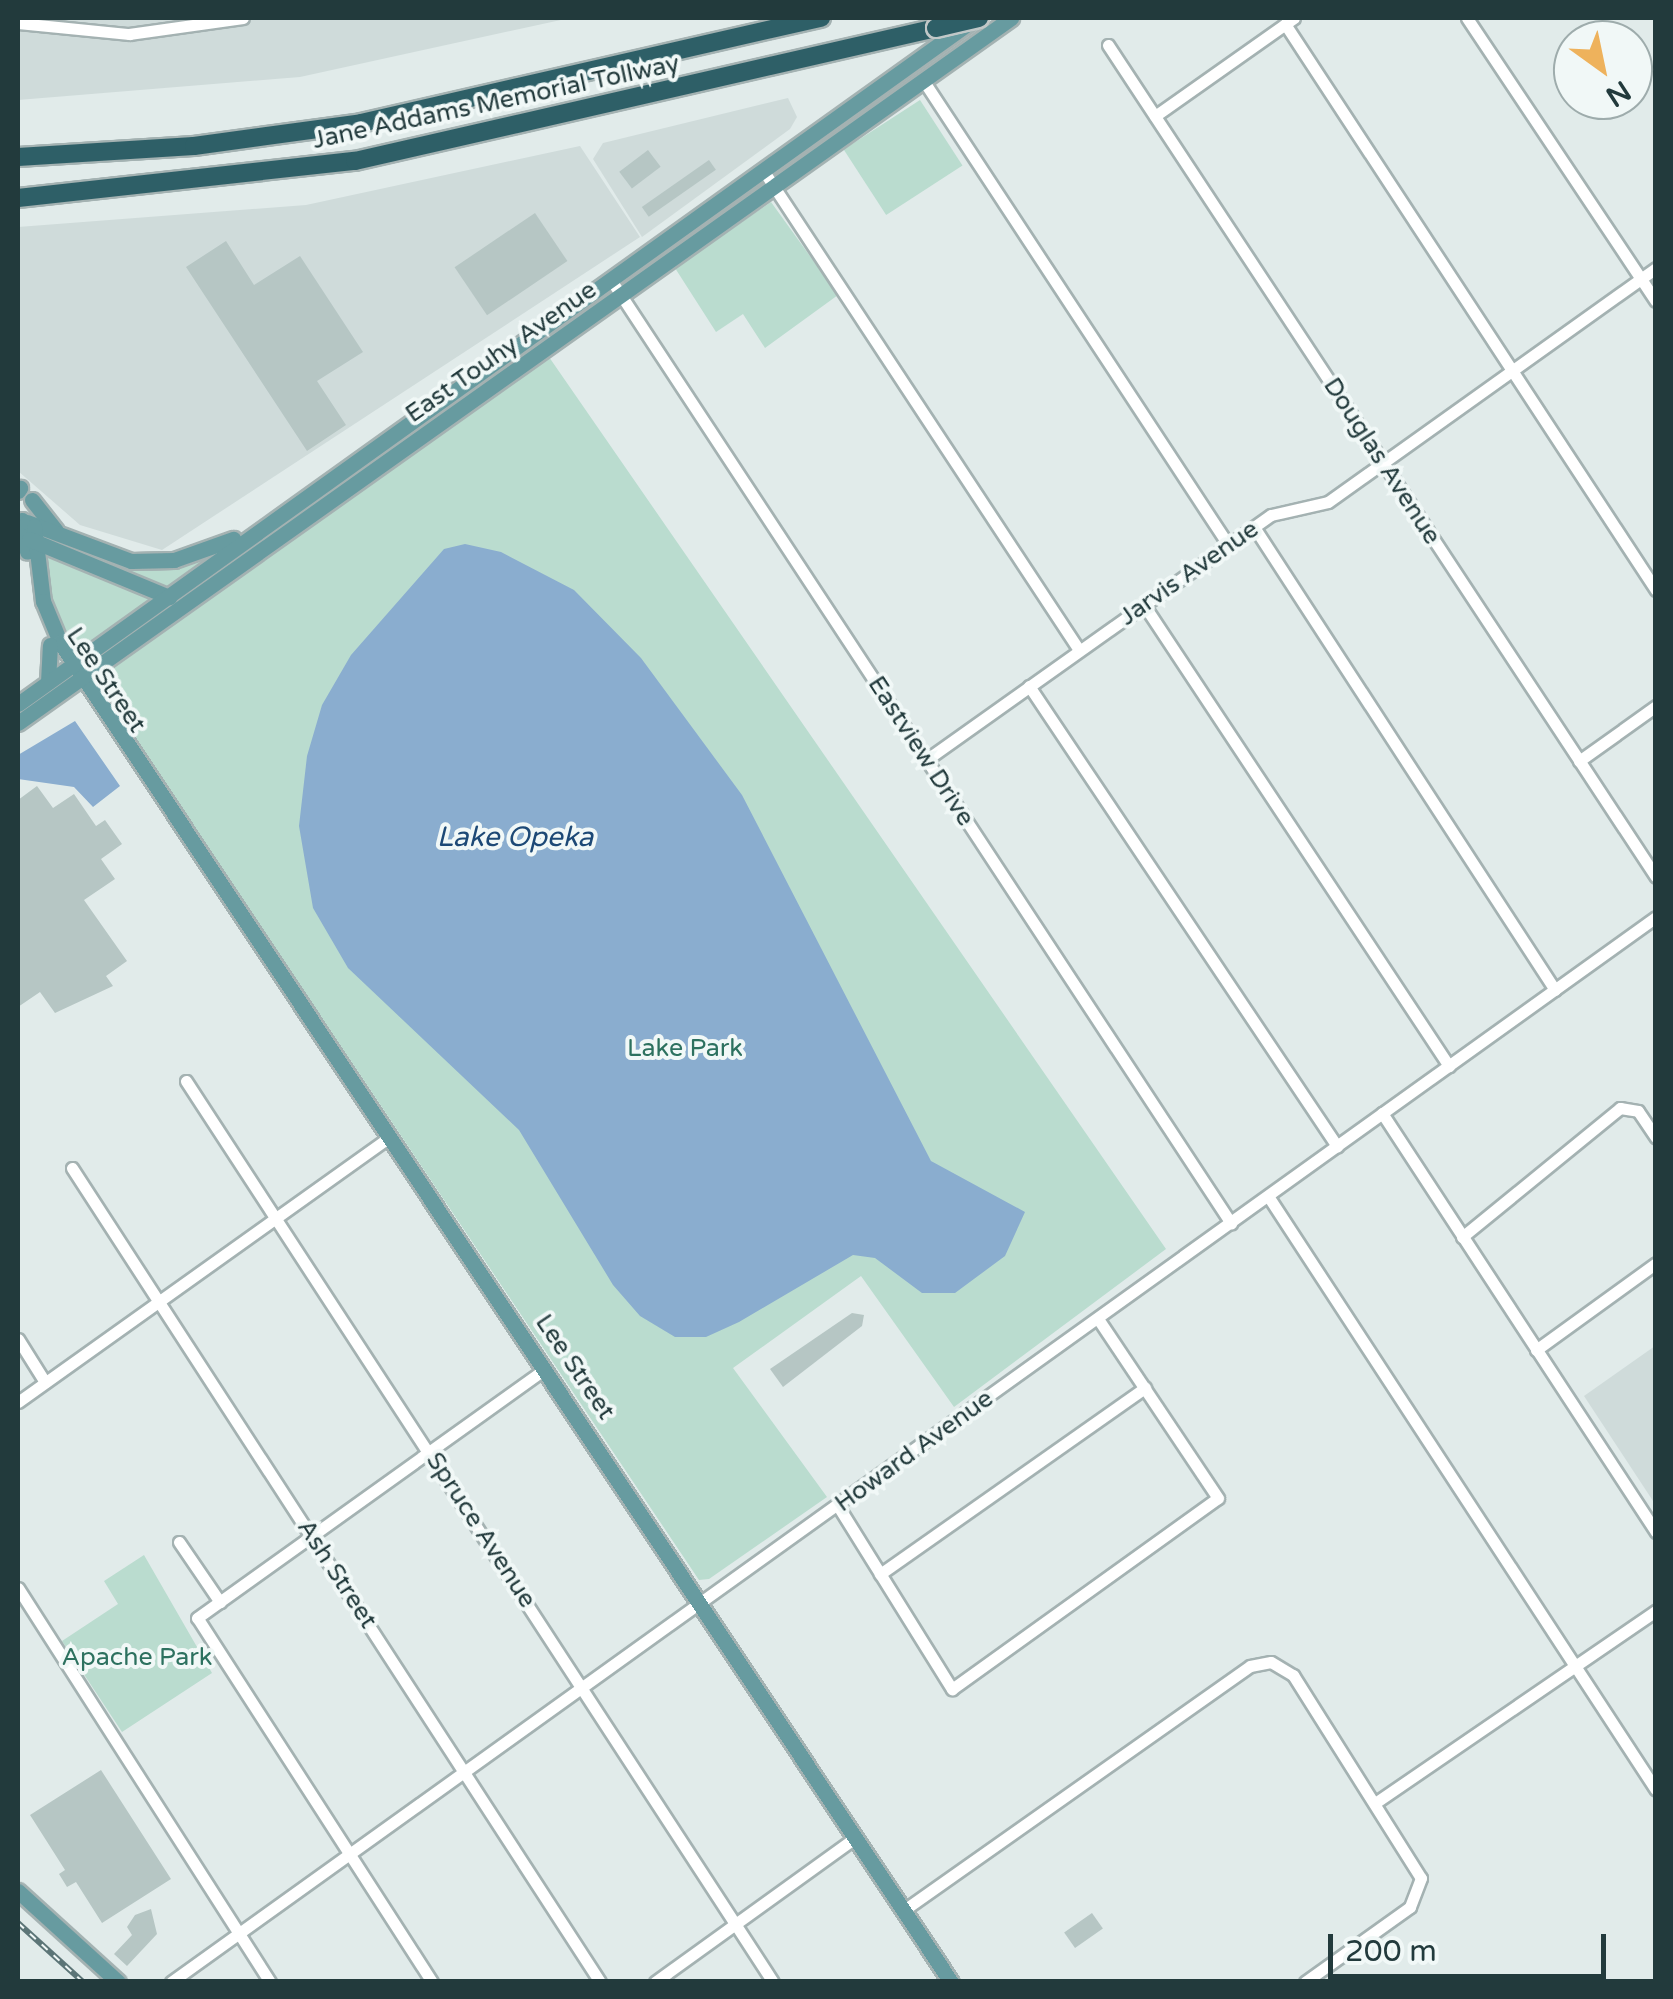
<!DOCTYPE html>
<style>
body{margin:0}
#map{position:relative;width:1673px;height:1999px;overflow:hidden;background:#e1ebea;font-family:"Varela Round",sans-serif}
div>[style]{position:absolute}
.built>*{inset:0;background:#cfdbda}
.green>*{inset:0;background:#badccf;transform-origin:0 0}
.water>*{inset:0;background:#8aadcf}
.building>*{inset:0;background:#b6c6c4;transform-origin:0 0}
.roads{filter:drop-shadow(2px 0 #a4b2b2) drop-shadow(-2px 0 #a4b2b2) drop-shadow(0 2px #a4b2b2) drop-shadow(0 -2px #a4b2b2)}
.minor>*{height:11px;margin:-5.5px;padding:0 5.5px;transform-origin:5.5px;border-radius:5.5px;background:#fff}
.major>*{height:15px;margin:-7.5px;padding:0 7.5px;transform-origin:7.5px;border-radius:7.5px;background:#679ba0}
.highway>*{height:18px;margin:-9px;padding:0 9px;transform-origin:9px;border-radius:9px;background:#2e5f67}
.rail>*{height:6px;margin-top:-3px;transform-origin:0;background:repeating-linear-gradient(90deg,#f1f8f7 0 8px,#5c7577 0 16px);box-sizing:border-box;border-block:2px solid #5c7577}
.bridges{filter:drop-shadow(2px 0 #c1c8c8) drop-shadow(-2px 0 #c1c8c8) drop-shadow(0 2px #c1c8c8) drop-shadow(0 -2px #c1c8c8)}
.highway-bridge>*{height:18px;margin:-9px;padding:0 9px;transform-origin:9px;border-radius:9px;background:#2e5f67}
span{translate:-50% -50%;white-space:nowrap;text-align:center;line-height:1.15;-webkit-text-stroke:8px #f1f8f7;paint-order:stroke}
.street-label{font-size:25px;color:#223a3c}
.park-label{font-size:25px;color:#2d715f}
.water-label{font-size:28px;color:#1d4976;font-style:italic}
.frame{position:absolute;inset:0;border:20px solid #223a3c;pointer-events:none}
.north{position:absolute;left:1553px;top:20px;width:100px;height:100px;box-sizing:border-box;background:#f1f8f7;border:2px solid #9eacac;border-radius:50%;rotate:147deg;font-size:28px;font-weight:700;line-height:40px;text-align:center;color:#223a3c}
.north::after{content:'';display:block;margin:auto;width:35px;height:45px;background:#eeb25c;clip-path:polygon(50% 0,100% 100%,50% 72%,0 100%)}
.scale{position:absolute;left:1328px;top:1934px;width:278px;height:45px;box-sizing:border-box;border:5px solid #223a3c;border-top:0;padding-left:12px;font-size:30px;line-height:35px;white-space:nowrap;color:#223a3c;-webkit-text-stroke:8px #f1f8f7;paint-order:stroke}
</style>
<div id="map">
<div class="built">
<i style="clip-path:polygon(18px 18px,570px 18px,300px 77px,18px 100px)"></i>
<i style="clip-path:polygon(788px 98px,797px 117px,790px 129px,642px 237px,593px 159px,603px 143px)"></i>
<i style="clip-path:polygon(580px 146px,640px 237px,162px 550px,80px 525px,18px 471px,18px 227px,306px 205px)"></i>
<i style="clip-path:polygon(1655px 1346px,1655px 1504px,1584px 1396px)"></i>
</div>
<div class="green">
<i style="left:920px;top:100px;width:78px;height:91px;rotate:57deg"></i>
<i style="clip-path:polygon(771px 202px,838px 295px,765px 348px,743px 314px,716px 332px,675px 268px)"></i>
<i style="clip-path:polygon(549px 357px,1166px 1249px,954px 1407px,861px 1276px,733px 1368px,827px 1497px,709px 1579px,699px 1580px,102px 690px,115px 662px)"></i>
<i style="clip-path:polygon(44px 538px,127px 566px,214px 554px,168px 591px)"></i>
<i style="clip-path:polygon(43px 555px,45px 554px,153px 599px,76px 656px,48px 601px)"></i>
<i style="clip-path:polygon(144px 1555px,212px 1673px,122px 1732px,62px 1641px,118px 1604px,104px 1581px)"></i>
</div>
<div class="water">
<i style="clip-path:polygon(465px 544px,501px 552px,574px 590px,641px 658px,742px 795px,931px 1161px,1025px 1212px,1005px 1256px,955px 1293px,922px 1293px,875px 1258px,853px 1255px,739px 1322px,706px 1337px,675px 1337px,640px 1316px,613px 1285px,519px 1130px,348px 968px,313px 908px,299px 826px,307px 756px,322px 705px,351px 655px,444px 549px)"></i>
<i style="clip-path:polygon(75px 721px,120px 786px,93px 807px,74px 787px,18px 779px,18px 755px)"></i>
</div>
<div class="building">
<i style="left:648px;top:150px;width:21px;height:36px;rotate:53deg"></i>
<i style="left:709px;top:160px;width:12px;height:82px;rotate:55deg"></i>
<i style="left:535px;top:213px;width:58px;height:97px;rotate:56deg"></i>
<i style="clip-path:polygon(226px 241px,254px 285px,300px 256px,363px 352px,317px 381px,346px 425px,307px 451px,186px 267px)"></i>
<i style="clip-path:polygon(37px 786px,53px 808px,74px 794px,96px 826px,105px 820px,122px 844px,101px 859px,115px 879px,84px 900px,127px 961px,106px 976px,113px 986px,55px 1013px,40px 992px,18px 1007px,18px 800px)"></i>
<i style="clip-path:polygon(852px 1313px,864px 1315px,862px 1326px,783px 1387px,770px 1369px)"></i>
<i style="clip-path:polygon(101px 1770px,171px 1879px,102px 1923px,76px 1882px,67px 1887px,59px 1874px,65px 1870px,30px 1815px)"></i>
<i style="clip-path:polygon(151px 1909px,157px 1934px,127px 1966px,114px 1954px,132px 1935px,127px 1927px,135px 1915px)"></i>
<i style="left:1092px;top:1913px;width:19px;height:34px;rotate:55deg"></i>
</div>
<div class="roads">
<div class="minor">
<i style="left:1467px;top:18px;width:340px;rotate:56.3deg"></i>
<i style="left:18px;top:23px;width:112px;rotate:5.7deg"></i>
<i style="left:129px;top:34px;width:115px;rotate:-8deg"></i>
<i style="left:1285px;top:24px;width:677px;rotate:56.76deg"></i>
<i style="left:1108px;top:45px;width:996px;rotate:56.63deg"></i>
<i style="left:923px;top:80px;width:557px;rotate:56.71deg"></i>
<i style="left:1155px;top:116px;width:170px;rotate:-35.2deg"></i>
<i style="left:763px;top:170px;width:575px;rotate:56.64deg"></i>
<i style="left:611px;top:280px;width:1129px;rotate:56.68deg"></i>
<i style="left:1254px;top:527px;width:552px;rotate:56.97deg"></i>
<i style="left:1144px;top:605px;width:553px;rotate:56.51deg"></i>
<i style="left:1029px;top:686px;width:554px;rotate:56.2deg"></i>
<i style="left:926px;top:760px;width:423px;rotate:-35.4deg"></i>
<i style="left:1271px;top:515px;width:58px;rotate:-12.8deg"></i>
<i style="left:1328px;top:502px;width:403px;rotate:-35.5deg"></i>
<i style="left:1579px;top:761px;width:95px;rotate:-35.5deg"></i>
<i style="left:186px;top:1081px;width:1075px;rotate:56.92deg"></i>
<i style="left:1382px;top:1113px;width:501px;rotate:56.82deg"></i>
<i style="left:72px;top:1168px;width:970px;rotate:57.03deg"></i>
<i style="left:1268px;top:1196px;width:709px;rotate:56.85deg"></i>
<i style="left:1462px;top:1237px;width:204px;rotate:-39.2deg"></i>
<i style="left:1620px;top:1108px;width:18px;rotate:9deg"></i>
<i style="left:1638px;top:1111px;width:32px;rotate:56deg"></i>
<i style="left:18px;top:1339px;width:51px;rotate:57.9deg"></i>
<i style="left:1536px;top:1350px;width:148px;rotate:-35.9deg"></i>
<i style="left:18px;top:1402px;width:457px;rotate:-35.5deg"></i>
<i style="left:838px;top:1506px;width:216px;rotate:58.1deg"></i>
<i style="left:952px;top:1689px;width:327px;rotate:-35.7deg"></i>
<i style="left:1218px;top:1498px;width:214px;rotate:-123.8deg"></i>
<i style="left:179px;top:1542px;width:73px;rotate:55.7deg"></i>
<i style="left:880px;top:1574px;width:324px;rotate:-35.1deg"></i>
<i style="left:18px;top:1588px;width:468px;rotate:57.4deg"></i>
<i style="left:1378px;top:1801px;width:337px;rotate:-34.4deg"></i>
<i style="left:904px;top:1910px;width:423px;rotate:-35.2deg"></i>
<i style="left:1250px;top:1666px;width:21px;rotate:-11deg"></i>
<i style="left:1271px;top:1662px;width:26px;rotate:31deg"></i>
<i style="left:1293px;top:1675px;width:240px;rotate:57.8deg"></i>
<i style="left:1421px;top:1878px;width:31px;rotate:111deg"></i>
<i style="left:1410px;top:1907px;width:129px;rotate:144.5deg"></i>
<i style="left:171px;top:1982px;width:1827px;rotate:-35.65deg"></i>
<i style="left:432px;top:1982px;width:433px;rotate:-122.8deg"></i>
<i style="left:197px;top:1618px;width:428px;rotate:-35.6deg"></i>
<i style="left:655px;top:1982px;width:248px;rotate:-35.8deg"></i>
</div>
<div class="major">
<i style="left:18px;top:491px;width:4px;rotate:-56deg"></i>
<i style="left:32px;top:500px;width:39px;rotate:52deg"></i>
<i style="left:22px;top:520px;width:32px;rotate:81deg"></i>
<i style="left:27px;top:522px;width:111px;rotate:20.6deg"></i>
<i style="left:131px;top:561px;width:43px;rotate:-1.3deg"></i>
<i style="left:174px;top:560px;width:63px;rotate:-19.6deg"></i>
<i style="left:34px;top:526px;width:76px;rotate:83.2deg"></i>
<i style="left:43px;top:601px;width:44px;rotate:67.5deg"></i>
<i style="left:60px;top:642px;width:1609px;rotate:56.38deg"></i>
<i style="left:29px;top:539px;width:152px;rotate:22.5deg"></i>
<i style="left:48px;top:682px;width:37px;rotate:-87deg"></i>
<i style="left:18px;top:704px;width:1170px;rotate:-35.61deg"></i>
<i style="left:18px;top:723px;width:1218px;rotate:-35.37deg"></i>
<i style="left:18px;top:1891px;width:135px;rotate:42.3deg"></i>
</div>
<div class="highway">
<i style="left:18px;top:157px;width:176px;rotate:-3.6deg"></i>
<i style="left:194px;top:146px;width:169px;rotate:-7.8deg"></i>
<i style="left:361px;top:123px;width:472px;rotate:-12.9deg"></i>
<i style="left:18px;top:198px;width:339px;rotate:-6.3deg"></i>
<i style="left:355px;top:161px;width:596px;rotate:-12.89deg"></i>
</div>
</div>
<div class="rail">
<i style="left:18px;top:1923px;width:88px;rotate:42.2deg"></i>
</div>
<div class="bridges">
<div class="highway-bridge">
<i style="left:936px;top:28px;width:44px;rotate:-13.1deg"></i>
</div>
</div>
<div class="street-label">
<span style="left:496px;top:102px;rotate:-12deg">Jane Addams Memorial Tollway</span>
<span style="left:501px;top:352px;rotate:-35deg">East Touhy Avenue</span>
<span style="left:1382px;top:461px;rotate:57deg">Douglas Avenue</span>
<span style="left:1189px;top:573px;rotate:-35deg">Jarvis Avenue</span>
<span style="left:106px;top:680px;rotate:56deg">Lee Street</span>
<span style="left:921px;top:751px;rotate:57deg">Eastview Drive</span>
<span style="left:575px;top:1367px;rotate:56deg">Lee Street</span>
<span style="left:914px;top:1451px;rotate:-36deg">Howard Avenue</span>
<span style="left:481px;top:1530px;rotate:57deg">Spruce Avenue</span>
<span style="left:337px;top:1574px;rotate:57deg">Ash Street</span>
</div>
<div class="park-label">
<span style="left:685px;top:1048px">Lake Park</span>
<span style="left:137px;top:1657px">Apache Park</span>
</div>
<div class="water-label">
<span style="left:515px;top:837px">Lake Opeka</span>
</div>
<div class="frame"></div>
<div class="north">N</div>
<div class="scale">200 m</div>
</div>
